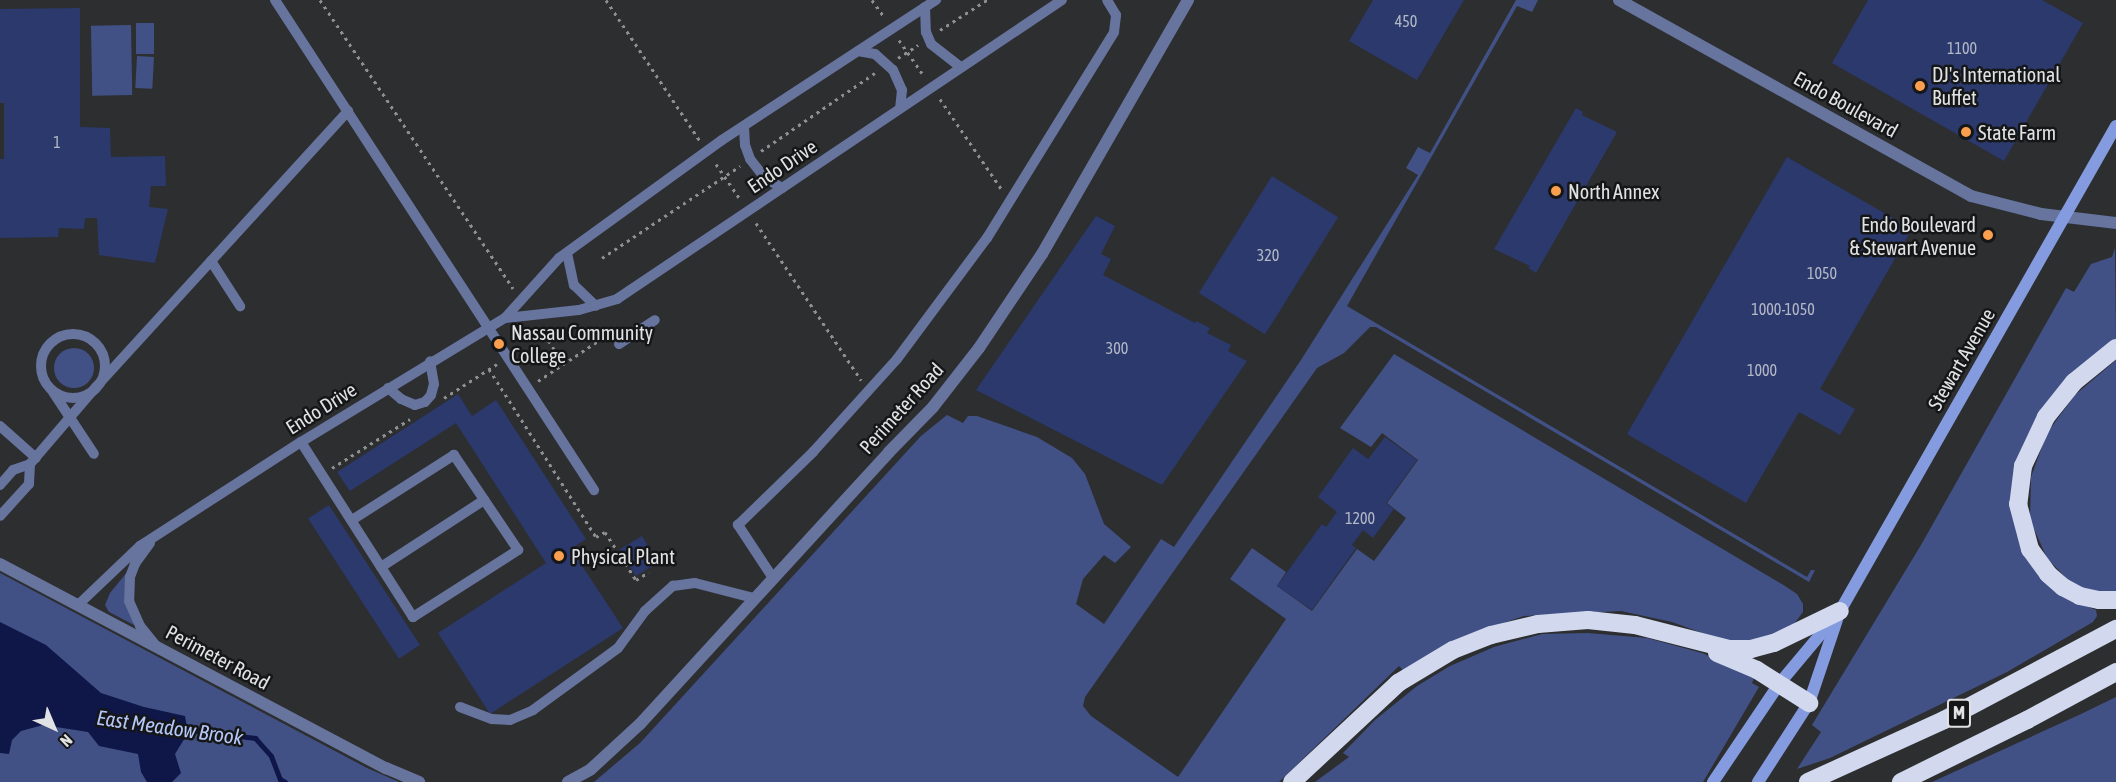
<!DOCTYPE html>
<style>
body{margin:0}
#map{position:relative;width:2116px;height:782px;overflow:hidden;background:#2d2e30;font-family:"Asap Condensed",sans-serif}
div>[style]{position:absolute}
.green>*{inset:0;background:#425185;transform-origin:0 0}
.round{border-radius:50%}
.water>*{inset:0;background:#0f1748}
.stream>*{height:5px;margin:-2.5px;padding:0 2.5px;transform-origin:2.5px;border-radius:2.5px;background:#0f1748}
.building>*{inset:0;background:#2b396d;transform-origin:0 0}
.path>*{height:3px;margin-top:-1.5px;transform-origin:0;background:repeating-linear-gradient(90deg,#8f9091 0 3px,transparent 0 7.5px)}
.service>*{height:10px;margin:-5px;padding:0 5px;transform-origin:5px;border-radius:5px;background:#66749e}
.service>.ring{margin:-5px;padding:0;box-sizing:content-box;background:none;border:10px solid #66749e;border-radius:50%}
.minor>*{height:12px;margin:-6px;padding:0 6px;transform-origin:6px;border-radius:6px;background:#66749e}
.tertiary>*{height:12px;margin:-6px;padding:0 6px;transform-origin:6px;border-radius:6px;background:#66749e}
.secondary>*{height:12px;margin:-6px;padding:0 6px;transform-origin:6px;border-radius:6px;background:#859bdf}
.motorway>*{height:18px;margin:-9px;padding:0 9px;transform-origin:9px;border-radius:9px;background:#d2d9ee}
.dots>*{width:16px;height:16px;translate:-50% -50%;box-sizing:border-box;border:3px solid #151617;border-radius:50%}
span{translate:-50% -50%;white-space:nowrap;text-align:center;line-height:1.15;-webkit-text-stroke:5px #151617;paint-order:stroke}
.number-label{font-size:16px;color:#b4b8c6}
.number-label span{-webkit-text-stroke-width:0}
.shield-label span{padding:2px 4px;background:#151617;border:2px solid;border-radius:4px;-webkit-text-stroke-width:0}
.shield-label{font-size:18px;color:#e1e2e3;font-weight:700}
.poi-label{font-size:20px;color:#e1e2e3}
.left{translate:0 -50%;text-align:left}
.right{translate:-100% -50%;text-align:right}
.street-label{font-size:20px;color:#e1e2e3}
.water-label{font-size:21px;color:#b5c6f8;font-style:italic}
.north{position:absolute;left:24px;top:698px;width:60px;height:60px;-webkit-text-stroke:4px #151617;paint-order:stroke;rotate:136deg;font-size:16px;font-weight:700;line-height:24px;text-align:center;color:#e1e2e3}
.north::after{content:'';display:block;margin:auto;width:21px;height:27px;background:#e1e2e3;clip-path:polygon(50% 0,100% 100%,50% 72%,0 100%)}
</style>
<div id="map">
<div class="green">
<i style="clip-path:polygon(1516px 0,1538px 0,1532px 12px,1517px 6px,1347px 306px,1807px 577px,1811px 570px,1815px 570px,1809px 582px,1376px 327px,1370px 327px,1344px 353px,1317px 368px,1085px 697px,1083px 706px,1091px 716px,1178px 777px,1286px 619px,1230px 579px,1252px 548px,1286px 572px,1277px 586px,1312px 611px,1357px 549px,1374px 561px,1406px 518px,1387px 503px,1418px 460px,1382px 433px,1371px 447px,1340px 428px,1394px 354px,1785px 586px,1797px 594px,1803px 604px,1803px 612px,1791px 628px,1773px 639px,1727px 642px,1672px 622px,1621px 611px,1524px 616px,1470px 634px,1404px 671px,1399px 666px,1279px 782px,594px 782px,640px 743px,921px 436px,947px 415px,963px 423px,968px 416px,977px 416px,1037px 437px,1072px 458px,1085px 474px,1104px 524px,1131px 547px,1115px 563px,1104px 555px,1083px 579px,1076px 604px,1104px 624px,1161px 539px,1174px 547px,1301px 360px,1418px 175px,1406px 168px,1418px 147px,1430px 153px)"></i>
<i style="left:136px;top:23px;width:18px;height:31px"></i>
<i style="left:131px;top:25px;width:70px;height:40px;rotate:89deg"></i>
<i style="left:137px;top:56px;width:17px;height:32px;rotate:3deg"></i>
<i style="clip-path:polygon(2115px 248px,2116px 343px,2046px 407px,2015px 515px,2067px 598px,2096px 610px,2097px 616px,2093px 622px,2007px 672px,1830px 758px,1797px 769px,1821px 732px,1812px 725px,1921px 545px,2066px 288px,2074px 292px,2091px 264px,2112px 257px)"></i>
<i class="round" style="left:54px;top:348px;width:40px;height:40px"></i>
<i style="clip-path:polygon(2116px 360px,2116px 594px,2089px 591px,2068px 580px,2047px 558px,2030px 520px,2031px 477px,2047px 433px,2075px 395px)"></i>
<i style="clip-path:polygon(128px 571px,134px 625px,109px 612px,105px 605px,110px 593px)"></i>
<i style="clip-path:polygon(0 573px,367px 768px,399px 782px,0 782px)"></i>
<i style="clip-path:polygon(1588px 633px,1647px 638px,1702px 653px,1755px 676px,1752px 683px,1759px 687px,1703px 782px,1315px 782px,1349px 757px,1343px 753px,1375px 720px,1417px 686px,1450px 666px,1494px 647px,1542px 634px)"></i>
<i style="clip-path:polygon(2116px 697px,2116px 782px,1932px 782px,2081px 714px)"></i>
</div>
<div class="water">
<i style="clip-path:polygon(0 622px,46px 645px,101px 693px,144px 707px,185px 716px,188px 733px,175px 754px,181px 773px,172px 782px,147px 782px,141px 772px,138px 754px,99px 746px,88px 732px,43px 725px,21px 731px,12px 740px,9px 754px,0 753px)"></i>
</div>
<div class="stream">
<i style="left:182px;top:729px;width:74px;rotate:7deg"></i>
<i style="left:255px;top:738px;width:24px;rotate:48deg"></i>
<i style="left:271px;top:756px;width:25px;rotate:69deg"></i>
<i style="left:280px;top:779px;width:6px;rotate:31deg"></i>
</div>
<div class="building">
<i style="clip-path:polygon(1373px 0,1464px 0,1417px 80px,1349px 41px)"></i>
<i style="clip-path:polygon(1868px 0,2042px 0,2083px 23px,2004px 161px,1832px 63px)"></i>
<i style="clip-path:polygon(80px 8px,80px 127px,110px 128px,111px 157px,165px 156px,166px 186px,151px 186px,149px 207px,168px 209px,155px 263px,99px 255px,97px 218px,85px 218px,84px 229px,59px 228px,58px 237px,0 238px,0 159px,4px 159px,4px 103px,0 103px,0 9px)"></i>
<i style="clip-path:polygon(1576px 108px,1583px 112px,1582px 115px,1617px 132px,1536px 273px,1528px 268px,1530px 266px,1494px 249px)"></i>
<i style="clip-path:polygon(1787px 157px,1912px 229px,1820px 389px,1855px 409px,1840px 435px,1799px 412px,1746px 503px,1627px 434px)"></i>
<i style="left:1272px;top:176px;width:78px;height:138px;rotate:32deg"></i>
<i style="clip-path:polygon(1096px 216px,1115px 226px,1101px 254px,1111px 259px,1103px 275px,1195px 323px,1196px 321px,1210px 328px,1207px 333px,1231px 345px,1228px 351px,1247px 361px,1162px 485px,976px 390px)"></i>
<i style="clip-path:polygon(458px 394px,472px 416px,496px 400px,586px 539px,571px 549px,623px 628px,490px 714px,438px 633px,546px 563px,456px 423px,350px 491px,337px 472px)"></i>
<i style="clip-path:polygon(1385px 437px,1417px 460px,1386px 503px,1394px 509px,1373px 538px,1363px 530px,1352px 545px,1356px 548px,1312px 610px,1277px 586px,1322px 524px,1326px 527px,1337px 512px,1318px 497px,1353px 448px,1368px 459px)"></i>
<i style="left:329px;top:505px;width:167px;height:25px;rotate:57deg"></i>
<i style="left:642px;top:536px;width:31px;height:26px;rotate:59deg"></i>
</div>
<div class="path">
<i style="left:320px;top:0;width:347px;rotate:56.2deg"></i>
<i style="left:606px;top:0;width:169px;rotate:56.3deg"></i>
<i style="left:872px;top:0;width:22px;rotate:54deg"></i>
<i style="left:940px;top:30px;width:56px;rotate:-32.6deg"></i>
<i style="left:899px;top:40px;width:44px;rotate:55.2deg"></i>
<i style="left:898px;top:58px;width:24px;rotate:-33deg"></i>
<i style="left:940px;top:99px;width:110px;rotate:55.7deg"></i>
<i style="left:761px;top:151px;width:138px;rotate:-34.4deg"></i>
<i style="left:716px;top:164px;width:42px;rotate:55.6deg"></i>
<i style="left:756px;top:223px;width:189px;rotate:56.2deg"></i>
<i style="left:602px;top:258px;width:166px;rotate:-33.7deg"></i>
<i style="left:540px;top:328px;width:43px;rotate:56.3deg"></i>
<i style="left:489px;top:369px;width:199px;rotate:57.5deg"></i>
<i style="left:596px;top:537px;width:10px;rotate:-29deg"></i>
<i style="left:605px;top:532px;width:57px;rotate:57.1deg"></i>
<i style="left:636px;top:580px;width:15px;rotate:-32deg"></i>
<i style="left:538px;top:381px;width:83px;rotate:-33.7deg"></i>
<i style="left:444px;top:398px;width:63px;rotate:-32.7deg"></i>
<i style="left:332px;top:468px;width:92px;rotate:-32.1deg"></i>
</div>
<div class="service">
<i style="left:275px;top:0;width:585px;rotate:56.94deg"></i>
<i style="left:925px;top:7px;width:25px;rotate:88deg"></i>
<i style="left:926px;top:32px;width:13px;rotate:67deg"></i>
<i style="left:931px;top:44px;width:37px;rotate:38deg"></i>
<i style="left:858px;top:51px;width:17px;rotate:10deg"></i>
<i style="left:875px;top:54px;width:24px;rotate:42deg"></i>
<i style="left:893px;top:70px;width:22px;rotate:66deg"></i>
<i style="left:902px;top:90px;width:18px;rotate:96deg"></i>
<i style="left:744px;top:126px;width:19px;rotate:87deg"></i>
<i style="left:745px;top:145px;width:15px;rotate:70deg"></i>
<i style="left:750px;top:159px;width:24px;rotate:52deg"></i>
<i style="left:765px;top:178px;width:20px;rotate:30deg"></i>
<i style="left:567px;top:253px;width:33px;rotate:78deg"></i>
<i style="left:574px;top:285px;width:30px;rotate:44deg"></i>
<i style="left:211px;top:261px;width:54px;rotate:57.2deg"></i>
<i style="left:505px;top:318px;width:74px;rotate:-6.2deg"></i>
<i style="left:579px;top:310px;width:40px;rotate:-16deg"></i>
<i style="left:617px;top:299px;width:536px;rotate:-33.9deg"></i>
<i class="ring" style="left:41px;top:334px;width:54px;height:54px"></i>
<i style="left:619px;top:344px;width:43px;rotate:-33.7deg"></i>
<i style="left:388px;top:388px;width:17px;rotate:40deg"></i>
<i style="left:401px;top:399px;width:15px;rotate:23deg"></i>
<i style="left:415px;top:405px;width:10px;rotate:-17deg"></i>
<i style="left:425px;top:402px;width:9px;rotate:-49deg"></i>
<i style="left:431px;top:395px;width:11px;rotate:-75deg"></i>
<i style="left:434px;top:384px;width:23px;rotate:-100deg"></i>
<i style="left:53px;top:392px;width:74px;rotate:56.5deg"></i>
<i style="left:0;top:426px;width:48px;rotate:41.6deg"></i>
<i style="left:301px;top:442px;width:208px;rotate:57.4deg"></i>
<i style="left:413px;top:617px;width:125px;rotate:-32.5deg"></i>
<i style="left:518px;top:550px;width:115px;rotate:-124deg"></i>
<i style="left:454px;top:455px;width:121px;rotate:147.5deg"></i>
<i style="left:30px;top:464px;width:101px;rotate:-49.4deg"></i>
<i style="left:96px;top:387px;width:374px;rotate:-47.6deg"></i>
<i style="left:0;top:485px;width:20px;rotate:-49deg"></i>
<i style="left:13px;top:470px;width:18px;rotate:-19deg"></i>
<i style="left:30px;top:464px;width:20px;rotate:93deg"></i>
<i style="left:29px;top:484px;width:43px;rotate:132.2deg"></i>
<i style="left:150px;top:543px;width:26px;rotate:126deg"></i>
<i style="left:135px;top:564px;width:14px;rotate:111deg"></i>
<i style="left:130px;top:577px;width:24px;rotate:92deg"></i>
<i style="left:129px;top:601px;width:27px;rotate:66deg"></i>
<i style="left:140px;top:626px;width:26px;rotate:51deg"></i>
<i style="left:381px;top:567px;width:123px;rotate:-33deg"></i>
<i style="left:773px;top:578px;width:64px;rotate:-123.4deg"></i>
<i style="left:738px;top:525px;width:105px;rotate:-44.2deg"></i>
<i style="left:813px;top:452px;width:125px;rotate:-47.9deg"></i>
<i style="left:897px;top:359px;width:151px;rotate:-53.4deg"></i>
<i style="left:987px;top:238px;width:242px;rotate:-58.3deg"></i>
<i style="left:1114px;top:32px;width:17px;rotate:-83deg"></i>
<i style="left:1116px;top:15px;width:17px;rotate:-121deg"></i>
<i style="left:78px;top:605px;width:86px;rotate:-43.6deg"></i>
<i style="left:140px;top:546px;width:192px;rotate:-32.9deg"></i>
<i style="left:301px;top:442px;width:239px;rotate:-31.3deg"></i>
<i style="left:505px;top:318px;width:81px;rotate:-48deg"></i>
<i style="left:559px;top:258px;width:201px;rotate:-35.9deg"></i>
<i style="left:722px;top:140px;width:256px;rotate:-33.2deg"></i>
<i style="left:460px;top:707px;width:34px;rotate:21deg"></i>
<i style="left:492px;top:719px;width:18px;rotate:3deg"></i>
<i style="left:510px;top:720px;width:25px;rotate:-23deg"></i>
<i style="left:533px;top:710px;width:105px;rotate:-36.1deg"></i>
<i style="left:618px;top:648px;width:46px;rotate:-53.9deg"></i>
<i style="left:645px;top:611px;width:38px;rotate:-42deg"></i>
<i style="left:673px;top:586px;width:22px;rotate:-8deg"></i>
<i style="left:695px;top:583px;width:61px;rotate:14.3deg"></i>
</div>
<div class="minor">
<i style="left:0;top:564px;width:437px;rotate:27.9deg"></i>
<i style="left:386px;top:768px;width:36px;rotate:23deg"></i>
<i style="left:568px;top:782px;width:26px;rotate:-29deg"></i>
<i style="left:591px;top:769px;width:67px;rotate:-42.6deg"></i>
<i style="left:640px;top:724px;width:369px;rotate:-47.5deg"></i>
<i style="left:889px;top:452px;width:63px;rotate:-45.6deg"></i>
<i style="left:933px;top:407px;width:75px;rotate:-52.1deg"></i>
<i style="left:979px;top:348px;width:113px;rotate:-56.2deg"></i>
<i style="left:1042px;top:254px;width:293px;rotate:-60.1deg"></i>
</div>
<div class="tertiary">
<i style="left:1619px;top:0;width:403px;rotate:29.1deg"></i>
<i style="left:1971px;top:196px;width:72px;rotate:14.4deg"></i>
<i style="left:2041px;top:214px;width:76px;rotate:6.8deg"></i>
</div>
<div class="secondary">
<i style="left:1713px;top:782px;width:118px;rotate:-56deg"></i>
<i style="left:1779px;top:684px;width:95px;rotate:-50.1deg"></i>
<i style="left:1840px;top:611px;width:558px;rotate:-60.36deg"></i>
<i style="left:1758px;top:782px;width:94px;rotate:-57.2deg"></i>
<i style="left:1809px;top:703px;width:88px;rotate:-71.4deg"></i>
</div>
<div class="motorway">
<i style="left:2116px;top:348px;width:54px;rotate:141deg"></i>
<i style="left:2074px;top:382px;width:45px;rotate:128.7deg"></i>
<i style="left:2046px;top:417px;width:54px;rotate:115.1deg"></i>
<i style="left:2023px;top:466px;width:38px;rotate:97deg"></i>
<i style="left:2018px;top:504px;width:47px;rotate:75.1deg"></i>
<i style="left:2030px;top:549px;width:31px;rotate:54deg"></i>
<i style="left:2048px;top:574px;width:20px;rotate:41deg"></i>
<i style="left:2063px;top:587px;width:19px;rotate:28deg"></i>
<i style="left:2080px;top:596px;width:19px;rotate:12deg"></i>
<i style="left:2099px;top:600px;width:17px"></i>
<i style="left:1717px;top:653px;width:43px;rotate:23deg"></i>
<i style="left:1757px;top:670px;width:62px;rotate:32.4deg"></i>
<i style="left:1292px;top:782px;width:145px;rotate:-43deg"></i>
<i style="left:1398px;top:683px;width:64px;rotate:-31deg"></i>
<i style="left:1453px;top:650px;width:41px;rotate:-21.5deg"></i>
<i style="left:1491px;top:635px;width:48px;rotate:-13.2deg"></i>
<i style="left:1538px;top:624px;width:50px;rotate:-4.6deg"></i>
<i style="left:1588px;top:620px;width:47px;rotate:6.1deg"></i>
<i style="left:1635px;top:625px;width:97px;rotate:14.3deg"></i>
<i style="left:1729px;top:649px;width:22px"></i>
<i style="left:1751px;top:649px;width:24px;rotate:-15deg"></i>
<i style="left:1774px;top:643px;width:73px;rotate:-25.9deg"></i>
<i style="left:1808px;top:782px;width:149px;rotate:-24.5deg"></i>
<i style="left:1944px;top:720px;width:195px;rotate:-27.9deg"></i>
<i style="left:1901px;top:782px;width:140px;rotate:-26.2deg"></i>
<i style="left:2027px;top:720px;width:101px;rotate:-28.3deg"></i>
</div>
<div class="dots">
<i style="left:1920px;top:86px;background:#fa9f4e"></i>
<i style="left:1966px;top:132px;background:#fa9f4e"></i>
<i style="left:1556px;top:191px;background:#fa9f4e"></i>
<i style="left:1988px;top:235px;background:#fa9f4e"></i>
<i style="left:499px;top:344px;background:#fa9f4e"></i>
<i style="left:559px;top:556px;background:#fa9f4e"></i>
</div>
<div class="number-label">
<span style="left:1406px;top:21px">450</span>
<span style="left:1962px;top:48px">1100</span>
<span style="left:57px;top:142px">1</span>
<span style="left:1268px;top:255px">320</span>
<span style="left:1822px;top:273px">1050</span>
<span style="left:1783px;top:309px">1000-1050</span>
<span style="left:1117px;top:348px">300</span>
<span style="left:1762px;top:370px">1000</span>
<span style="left:1360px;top:518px">1200</span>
</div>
<div class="shield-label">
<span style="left:1959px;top:713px">M</span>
</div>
<div class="poi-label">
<span class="left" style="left:1932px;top:86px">DJ's International<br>Buffet</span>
<span class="left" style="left:1978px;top:132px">State Farm</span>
<span class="left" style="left:1568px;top:191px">North Annex</span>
<span class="right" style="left:1976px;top:236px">Endo Boulevard<br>&amp; Stewart Avenue</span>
<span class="left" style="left:511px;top:344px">Nassau Community<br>College</span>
<span class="left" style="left:571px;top:556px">Physical Plant</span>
</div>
<div class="street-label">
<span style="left:1846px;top:104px;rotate:29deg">Endo Boulevard</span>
<span style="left:782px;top:166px;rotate:-34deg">Endo Drive</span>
<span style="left:1961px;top:359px;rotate:-60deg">Stewart Avenue</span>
<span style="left:321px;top:408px;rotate:-32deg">Endo Drive</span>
<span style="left:901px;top:408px;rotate:-48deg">Perimeter Road</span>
<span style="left:218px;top:657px;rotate:28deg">Perimeter Road</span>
</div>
<div class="water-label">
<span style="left:170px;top:727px;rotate:8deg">East Meadow Brook</span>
</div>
<div class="north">N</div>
</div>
